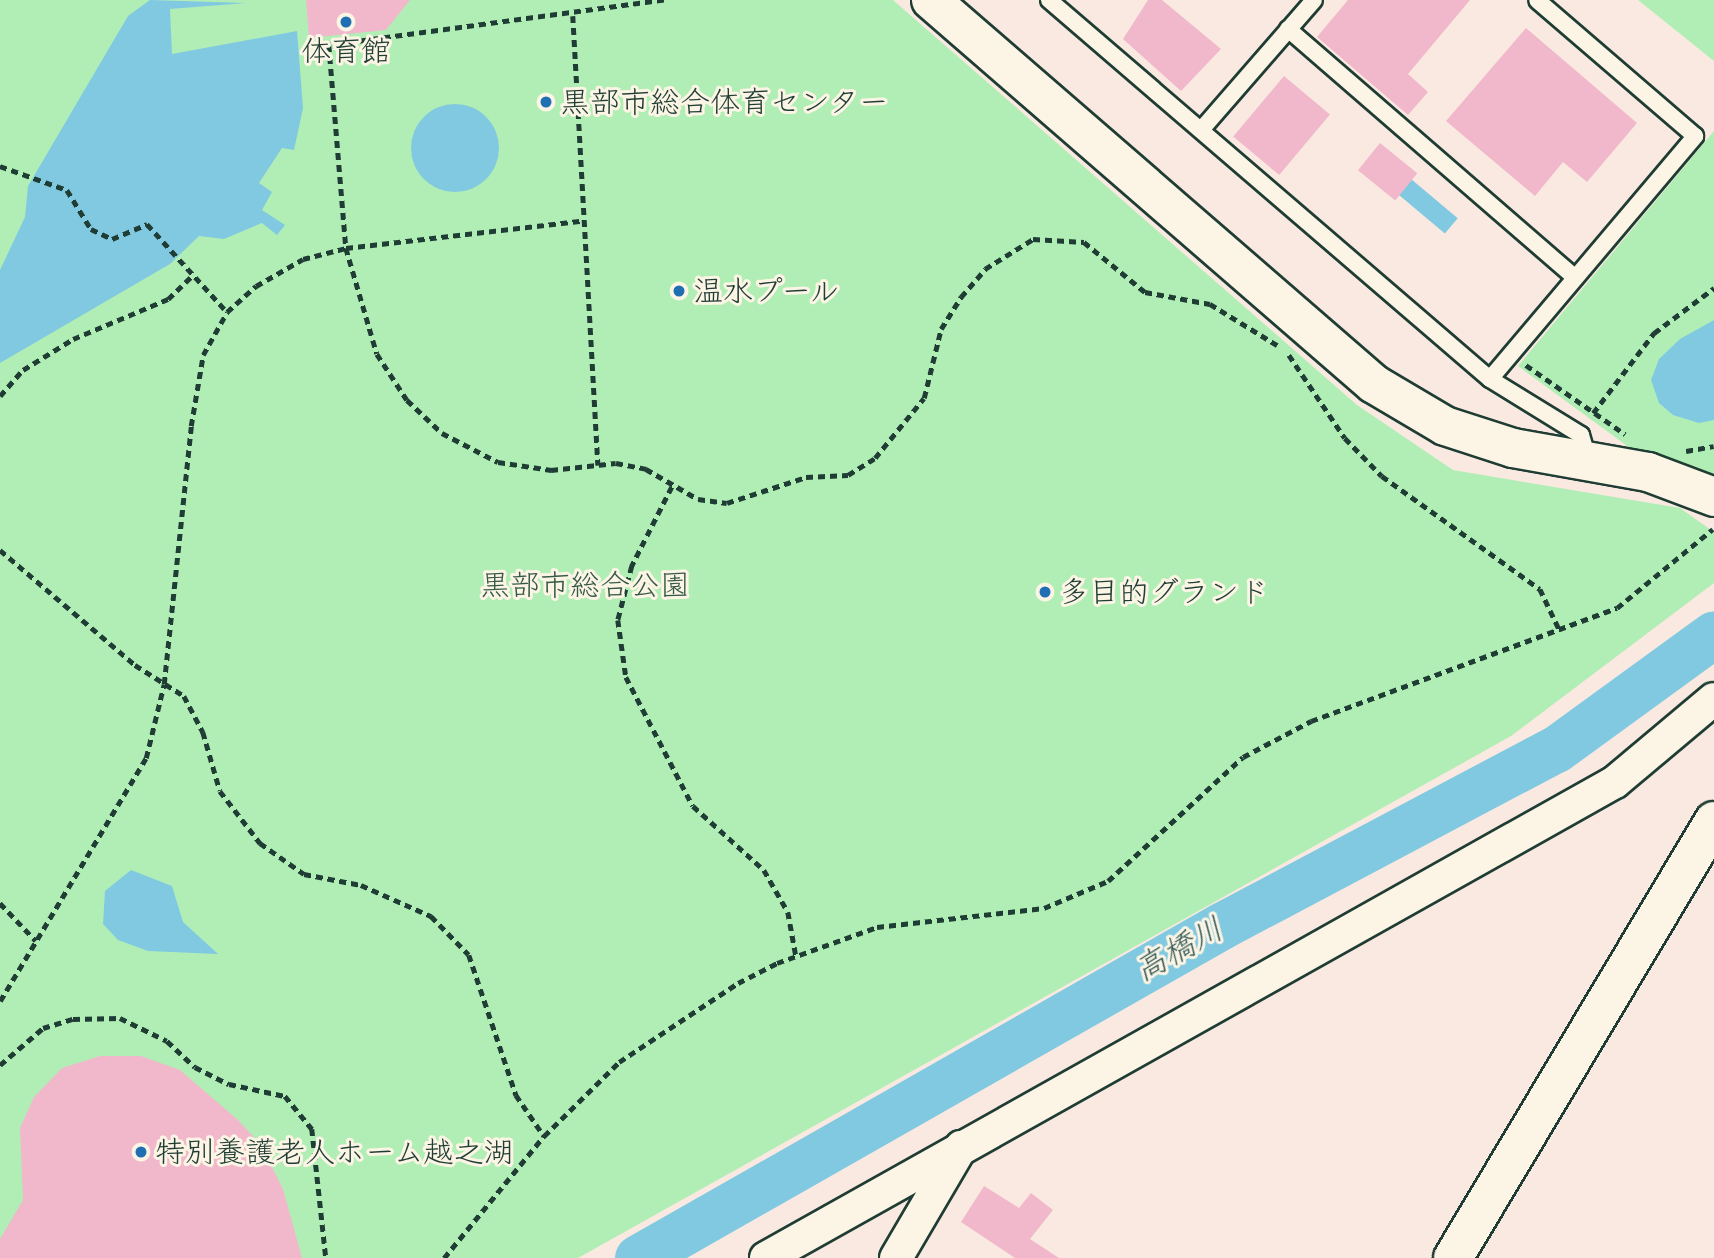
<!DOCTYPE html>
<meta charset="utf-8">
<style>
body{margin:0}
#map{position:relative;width:1714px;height:1258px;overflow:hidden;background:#fae9e0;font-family:Caveat,"Klee One",sans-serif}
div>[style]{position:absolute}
.green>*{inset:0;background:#b1eeb5}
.water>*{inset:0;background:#81c9e1;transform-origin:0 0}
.round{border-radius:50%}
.river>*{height:47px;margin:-23.5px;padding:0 23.5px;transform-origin:23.5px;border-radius:23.5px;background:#81c9e1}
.building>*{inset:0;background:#f1b8cb;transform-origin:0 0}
.path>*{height:4.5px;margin-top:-2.25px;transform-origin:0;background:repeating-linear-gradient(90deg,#1f3d34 0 7px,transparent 0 12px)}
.roads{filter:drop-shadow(2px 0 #1f3d34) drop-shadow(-2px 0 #1f3d34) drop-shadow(0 2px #1f3d34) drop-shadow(0 -2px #1f3d34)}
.lane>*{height:16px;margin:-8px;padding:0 8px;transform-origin:8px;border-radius:8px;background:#fcf5e5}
.street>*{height:32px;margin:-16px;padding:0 16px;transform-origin:16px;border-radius:16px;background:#fcf5e5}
.secondary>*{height:38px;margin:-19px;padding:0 19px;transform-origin:19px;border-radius:19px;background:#fcf5e5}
.dots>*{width:19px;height:19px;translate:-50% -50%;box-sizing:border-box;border:4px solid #fcf5e5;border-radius:50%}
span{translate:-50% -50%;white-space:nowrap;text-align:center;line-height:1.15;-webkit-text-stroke:6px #fcf5e5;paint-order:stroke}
.poi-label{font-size:30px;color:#1f3d34}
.left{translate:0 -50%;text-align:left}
.park-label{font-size:30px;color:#355847}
.water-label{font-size:32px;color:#335957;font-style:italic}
</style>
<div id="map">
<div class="green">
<i style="clip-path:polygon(0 0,893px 0,1357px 405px,1453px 470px,1680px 508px,1714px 532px,1714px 583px,1511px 736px,578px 1258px,0 1258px)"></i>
<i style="clip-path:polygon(1638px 0,1714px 0,1714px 61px)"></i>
<i style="clip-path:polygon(1714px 131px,1714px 479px,1630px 448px,1518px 366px)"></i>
</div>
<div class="water">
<i style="clip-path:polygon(150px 0,246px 3px,170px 9px,172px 54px,297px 31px,303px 108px,294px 150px,282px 148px,259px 183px,272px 192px,262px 210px,285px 225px,277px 235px,262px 223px,224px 239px,199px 236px,170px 264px,0 363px,0 270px,25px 217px,28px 186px,128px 16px)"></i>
<i class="round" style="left:411px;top:104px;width:88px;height:88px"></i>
<i style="left:1411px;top:179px;width:61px;height:20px;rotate:40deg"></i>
<i style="clip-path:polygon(1714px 320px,1714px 420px,1699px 423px,1673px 415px,1659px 403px,1651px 380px,1659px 359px,1680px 339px)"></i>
<i style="clip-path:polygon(131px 870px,172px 886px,183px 922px,218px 954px,148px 951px,118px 940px,103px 924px,105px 891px)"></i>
</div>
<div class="river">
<i style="left:638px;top:1258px;width:671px;rotate:-29.66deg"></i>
<i style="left:1221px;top:926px;width:379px;rotate:-27.9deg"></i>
<i style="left:1556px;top:749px;width:195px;rotate:-36deg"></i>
</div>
<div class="building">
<i style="clip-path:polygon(306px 0,410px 0,386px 30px,309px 38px)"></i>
<i style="clip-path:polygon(1148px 0,1162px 0,1221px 49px,1181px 91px,1123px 39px)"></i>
<i style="clip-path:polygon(1348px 0,1470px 0,1408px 74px,1428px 92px,1408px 115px,1317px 37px)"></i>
<i style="clip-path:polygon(1526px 28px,1637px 123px,1587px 182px,1563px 162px,1535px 196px,1446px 121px)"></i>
<i style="left:1284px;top:76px;width:60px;height:79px;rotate:40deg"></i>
<i style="left:1380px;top:143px;width:48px;height:35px;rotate:39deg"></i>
<i style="clip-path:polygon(100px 1056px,141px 1056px,180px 1070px,238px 1120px,261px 1145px,283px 1189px,302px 1258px,0 1258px,0 1239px,23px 1200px,20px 1128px,34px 1097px,62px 1068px)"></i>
<i style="clip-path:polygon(984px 1186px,1019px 1208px,1031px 1193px,1053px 1210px,1030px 1239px,1059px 1258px,1015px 1258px,961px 1222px)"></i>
</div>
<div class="path">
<i style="left:664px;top:0;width:338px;rotate:172.3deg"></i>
<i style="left:329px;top:45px;width:204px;rotate:85.2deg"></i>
<i style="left:346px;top:248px;width:110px;rotate:73.7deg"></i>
<i style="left:377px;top:354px;width:55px;rotate:56.9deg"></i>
<i style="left:407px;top:400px;width:48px;rotate:43.3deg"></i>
<i style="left:442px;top:433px;width:63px;rotate:27.4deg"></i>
<i style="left:498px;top:462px;width:54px;rotate:8.6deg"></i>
<i style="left:551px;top:470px;width:65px;rotate:-6.1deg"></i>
<i style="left:616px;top:463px;width:31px;rotate:11deg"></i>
<i style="left:646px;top:469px;width:60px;rotate:30deg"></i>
<i style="left:698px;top:499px;width:29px;rotate:8deg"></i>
<i style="left:727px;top:503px;width:83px;rotate:-18.2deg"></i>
<i style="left:806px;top:477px;width:42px;rotate:-2.7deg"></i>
<i style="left:848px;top:475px;width:32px;rotate:-32deg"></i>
<i style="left:875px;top:458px;width:77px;rotate:-50.8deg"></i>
<i style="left:924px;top:398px;width:71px;rotate:-76.2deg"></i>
<i style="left:941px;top:329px;width:38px;rotate:-58deg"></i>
<i style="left:961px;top:297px;width:37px;rotate:-49deg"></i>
<i style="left:985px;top:269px;width:57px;rotate:-32deg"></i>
<i style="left:1033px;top:239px;width:51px;rotate:3.4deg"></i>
<i style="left:1084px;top:242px;width:79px;rotate:39.3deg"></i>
<i style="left:1145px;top:292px;width:66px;rotate:10.5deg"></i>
<i style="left:1210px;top:304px;width:79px;rotate:31.5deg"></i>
<i style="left:573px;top:16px;width:450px;rotate:86.8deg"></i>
<i style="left:0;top:166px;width:71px;rotate:19.7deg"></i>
<i style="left:67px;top:190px;width:46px;rotate:58.4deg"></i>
<i style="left:91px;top:229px;width:23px;rotate:25deg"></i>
<i style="left:112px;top:239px;width:38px;rotate:-23deg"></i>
<i style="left:147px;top:224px;width:119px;rotate:47.7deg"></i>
<i style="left:1289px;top:355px;width:100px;rotate:56deg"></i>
<i style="left:1345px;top:438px;width:53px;rotate:45.8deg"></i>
<i style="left:1382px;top:476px;width:194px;rotate:35.6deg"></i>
<i style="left:1540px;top:589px;width:47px;rotate:64.5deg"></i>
<i style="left:1526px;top:365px;width:121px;rotate:34.9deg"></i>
<i style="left:0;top:396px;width:35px;rotate:-49deg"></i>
<i style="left:23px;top:370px;width:59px;rotate:-31.8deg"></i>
<i style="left:73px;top:339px;width:103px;rotate:-22.8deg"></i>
<i style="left:168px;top:299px;width:35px;rotate:-44deg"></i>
<i style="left:1593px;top:413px;width:101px;rotate:-52.7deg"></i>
<i style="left:1654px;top:333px;width:75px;rotate:-36.9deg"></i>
<i style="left:1686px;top:451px;width:28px;rotate:-10deg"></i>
<i style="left:672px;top:487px;width:89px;rotate:116.9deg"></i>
<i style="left:632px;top:566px;width:56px;rotate:104.5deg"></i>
<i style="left:618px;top:620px;width:58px;rotate:82deg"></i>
<i style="left:626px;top:677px;width:145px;rotate:62.6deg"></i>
<i style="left:693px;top:806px;width:96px;rotate:42deg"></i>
<i style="left:764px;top:870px;width:48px;rotate:60.3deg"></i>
<i style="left:788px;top:912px;width:45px;rotate:79.7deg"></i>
<i style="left:0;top:550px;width:177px;rotate:40.4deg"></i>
<i style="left:135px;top:665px;width:58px;rotate:32.3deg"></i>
<i style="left:184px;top:696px;width:41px;rotate:62.2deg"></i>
<i style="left:203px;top:732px;width:61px;rotate:73.9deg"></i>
<i style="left:220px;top:791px;width:66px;rotate:52.4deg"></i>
<i style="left:260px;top:843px;width:54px;rotate:35.2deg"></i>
<i style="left:304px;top:874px;width:58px;rotate:10.9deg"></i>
<i style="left:361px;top:885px;width:77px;rotate:23.9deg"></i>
<i style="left:431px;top:916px;width:54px;rotate:45.7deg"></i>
<i style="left:469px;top:955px;width:148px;rotate:71.4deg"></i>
<i style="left:516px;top:1095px;width:50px;rotate:55.7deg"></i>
<i style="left:0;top:903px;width:52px;rotate:46.5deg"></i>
<i style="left:0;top:1001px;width:283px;rotate:-59deg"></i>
<i style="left:146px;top:758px;width:76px;rotate:-76.3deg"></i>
<i style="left:164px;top:684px;width:259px;rotate:-84deg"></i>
<i style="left:191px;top:426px;width:72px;rotate:-80.4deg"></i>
<i style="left:203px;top:355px;width:49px;rotate:-60.8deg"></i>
<i style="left:227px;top:312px;width:39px;rotate:-42deg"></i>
<i style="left:256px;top:286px;width:54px;rotate:-29.9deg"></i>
<i style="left:303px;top:259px;width:44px;rotate:-14.3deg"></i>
<i style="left:346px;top:248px;width:237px;rotate:-6.6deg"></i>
<i style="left:0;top:1065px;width:57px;rotate:-40.7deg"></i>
<i style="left:43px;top:1028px;width:31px;rotate:-17deg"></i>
<i style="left:73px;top:1019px;width:47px;rotate:-1.2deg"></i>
<i style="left:120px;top:1018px;width:52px;rotate:26.1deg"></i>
<i style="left:167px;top:1041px;width:38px;rotate:43deg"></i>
<i style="left:195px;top:1067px;width:38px;rotate:27deg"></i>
<i style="left:229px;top:1084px;width:57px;rotate:12.1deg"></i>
<i style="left:285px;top:1096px;width:43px;rotate:50.7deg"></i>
<i style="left:312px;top:1129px;width:130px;rotate:83.8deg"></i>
<i style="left:444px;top:1258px;width:158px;rotate:-50.7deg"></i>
<i style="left:544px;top:1136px;width:105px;rotate:-44.6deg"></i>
<i style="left:619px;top:1062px;width:143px;rotate:-33.6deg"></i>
<i style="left:738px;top:983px;width:44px;rotate:-27.1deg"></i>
<i style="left:777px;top:963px;width:106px;rotate:-19.8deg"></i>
<i style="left:877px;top:927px;width:168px;rotate:-6.5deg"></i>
<i style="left:1044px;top:908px;width:69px;rotate:-22.9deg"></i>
<i style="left:1108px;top:881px;width:183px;rotate:-42.6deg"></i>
<i style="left:1243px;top:757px;width:77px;rotate:-27.9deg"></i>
<i style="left:1311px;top:721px;width:326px;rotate:-20.3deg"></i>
<i style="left:1617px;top:608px;width:124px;rotate:-39.5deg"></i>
</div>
<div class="roads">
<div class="lane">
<i style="left:1049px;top:0;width:581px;rotate:40.68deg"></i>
<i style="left:1490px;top:379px;width:107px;rotate:31.6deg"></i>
<i style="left:1581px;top:435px;width:25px;rotate:74deg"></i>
<i style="left:1288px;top:29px;width:380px;rotate:40.9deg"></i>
<i style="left:1201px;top:130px;width:172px;rotate:-49deg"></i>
<i style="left:1490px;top:379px;width:318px;rotate:-49.8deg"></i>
<i style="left:1695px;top:136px;width:208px;rotate:-139.3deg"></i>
</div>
<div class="street">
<i style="left:766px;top:1258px;width:973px;rotate:-29.28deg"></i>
<i style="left:1615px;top:782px;width:129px;rotate:-40deg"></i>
<i style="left:896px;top:1258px;width:129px;rotate:-59.6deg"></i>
</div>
<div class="secondary">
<i style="left:931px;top:0;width:586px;rotate:40.92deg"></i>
<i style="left:1374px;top:384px;width:82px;rotate:30.6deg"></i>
<i style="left:1445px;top:426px;width:71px;rotate:17.9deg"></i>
<i style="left:1513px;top:448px;width:137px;rotate:10.1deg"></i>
<i style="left:1648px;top:472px;width:71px;rotate:20.7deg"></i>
<i style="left:1453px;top:1258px;width:509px;rotate:-59.15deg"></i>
</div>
</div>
<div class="dots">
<i style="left:346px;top:22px;background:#1f6fb2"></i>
<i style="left:546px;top:102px;background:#1f6fb2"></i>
<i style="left:679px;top:291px;background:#1f6fb2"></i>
<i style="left:1045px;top:592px;background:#1f6fb2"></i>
<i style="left:141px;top:1152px;background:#1f6fb2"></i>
</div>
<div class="poi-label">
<span style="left:346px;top:51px">体育館</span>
<span class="left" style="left:560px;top:102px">黒部市総合体育センター</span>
<span class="left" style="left:693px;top:291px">温水プール</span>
<span class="left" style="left:1059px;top:592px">多目的グランド</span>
<span class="left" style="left:155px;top:1152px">特別養護老人ホーム越之湖</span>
</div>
<div class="park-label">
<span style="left:585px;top:585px">黒部市総合公園</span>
</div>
<div class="water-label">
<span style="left:1179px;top:950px;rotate:-29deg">高橋川</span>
</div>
</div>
